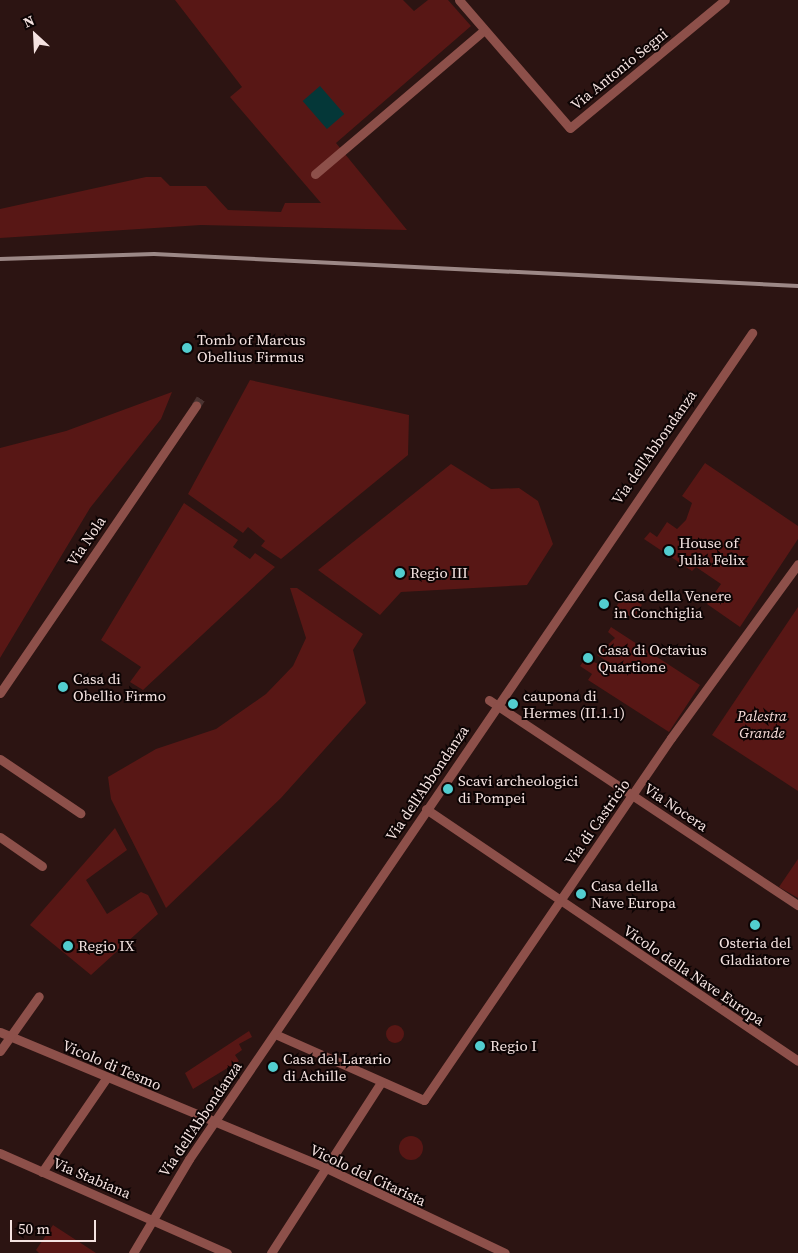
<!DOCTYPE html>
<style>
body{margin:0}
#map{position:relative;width:798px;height:1253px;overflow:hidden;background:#2c1412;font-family:"Source Serif 4",serif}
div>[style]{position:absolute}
.green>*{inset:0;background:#581715;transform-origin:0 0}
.round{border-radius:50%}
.water>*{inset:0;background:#043738;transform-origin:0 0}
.street-tunnel>*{height:9px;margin-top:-4.5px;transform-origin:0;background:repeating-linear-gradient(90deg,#4a3331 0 9px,transparent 0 13.5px)}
.street>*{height:9px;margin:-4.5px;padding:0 4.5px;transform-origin:4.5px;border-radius:4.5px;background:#8d504a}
.rail>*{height:4px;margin:-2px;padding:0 2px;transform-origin:2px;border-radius:2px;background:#9c8886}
.dots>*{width:14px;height:14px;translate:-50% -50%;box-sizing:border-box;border:2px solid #0d0404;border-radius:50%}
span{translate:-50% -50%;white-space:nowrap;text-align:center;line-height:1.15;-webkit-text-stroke:4px #0d0404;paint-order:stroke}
.street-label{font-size:15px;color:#f5e3e1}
.poi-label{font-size:15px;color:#f5e3e1}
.left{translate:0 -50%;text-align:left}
.park-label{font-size:15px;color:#f8dcd9;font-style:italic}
.north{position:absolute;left:10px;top:10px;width:50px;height:50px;-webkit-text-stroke:4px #0d0404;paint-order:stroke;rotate:335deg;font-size:14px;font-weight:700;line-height:20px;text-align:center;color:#f5e3e1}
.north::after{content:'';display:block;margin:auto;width:18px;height:22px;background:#f5e3e1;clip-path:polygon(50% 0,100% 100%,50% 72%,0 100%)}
.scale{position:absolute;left:10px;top:1220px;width:86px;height:22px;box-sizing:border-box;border:2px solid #f5e3e1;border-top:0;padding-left:6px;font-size:15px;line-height:18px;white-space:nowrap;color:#f5e3e1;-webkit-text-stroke:4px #0d0404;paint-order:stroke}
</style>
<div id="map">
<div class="green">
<i style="clip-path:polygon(175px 0,403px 0,414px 11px,428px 0,448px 0,471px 26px,336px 143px,407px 230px,201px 225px,0 238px,0 209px,146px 177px,161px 177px,170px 186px,206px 186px,228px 210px,281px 212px,285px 203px,321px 203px,230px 97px,242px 87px)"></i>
<i style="clip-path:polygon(250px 380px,409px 415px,408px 455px,281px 559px,261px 546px,265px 541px,248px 527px,243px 533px,188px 494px)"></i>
<i style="clip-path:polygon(172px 392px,161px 419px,90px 508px,0 658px,0 448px,66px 431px)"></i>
<i style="clip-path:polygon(705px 463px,798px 526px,798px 539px,740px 627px,707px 604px,721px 584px,696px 567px,692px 571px,644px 539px,650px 532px,657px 537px,667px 522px,677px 529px,686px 520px,692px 503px,682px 496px)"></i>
<i style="clip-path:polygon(451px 464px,491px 489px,519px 488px,538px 501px,553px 544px,527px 585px,401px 592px,380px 615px,318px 570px)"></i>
<i style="clip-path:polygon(184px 503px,238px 540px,233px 547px,250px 559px,255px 553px,275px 567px,143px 690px,130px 682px,141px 667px,101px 640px)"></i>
<i style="clip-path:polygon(290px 588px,297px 588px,363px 634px,353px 650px,366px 703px,281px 798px,166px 908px,111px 799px,108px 777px,156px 749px,216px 729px,266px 694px,293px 666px,306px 638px)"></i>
<i style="left:624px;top:594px;width:21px;height:16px;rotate:31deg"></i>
<i style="clip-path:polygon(798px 607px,798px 791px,712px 735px)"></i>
<i style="clip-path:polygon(611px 627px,700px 685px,669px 732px,588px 680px,592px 674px,580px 666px,585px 659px,602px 665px,605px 660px,597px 655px,615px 638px,608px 632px)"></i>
<i style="clip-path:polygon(115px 828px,127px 850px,86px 880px,107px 914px,141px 892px,148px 895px,158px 914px,91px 975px,30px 925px)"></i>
<i style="clip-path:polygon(798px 859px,798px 898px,779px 887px)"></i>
<i class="round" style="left:386px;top:1025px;width:18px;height:18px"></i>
<i style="clip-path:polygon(249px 1031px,252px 1037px,239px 1044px,242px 1050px,235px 1055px,239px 1061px,193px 1089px,185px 1073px)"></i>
<i class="round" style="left:399px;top:1136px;width:24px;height:24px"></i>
<i style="clip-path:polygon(53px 1225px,56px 1227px,96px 1253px,39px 1253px,36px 1250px)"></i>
</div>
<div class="water">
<i style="left:320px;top:86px;width:37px;height:23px;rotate:49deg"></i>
</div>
<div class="street-tunnel">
<i style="left:196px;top:406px;width:9px;rotate:-58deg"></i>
</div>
<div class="street">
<i style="left:459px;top:0;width:169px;rotate:49.1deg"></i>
<i style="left:570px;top:128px;width:201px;rotate:-39.6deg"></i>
<i style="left:315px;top:174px;width:222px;rotate:-40.4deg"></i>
<i style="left:0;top:693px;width:348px;rotate:-55.7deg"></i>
<i style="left:489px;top:700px;width:371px;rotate:33.6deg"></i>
<i style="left:0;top:759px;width:97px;rotate:34deg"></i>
<i style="left:426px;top:809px;width:449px;rotate:34.1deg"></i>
<i style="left:0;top:837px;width:51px;rotate:34.6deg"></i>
<i style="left:0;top:1032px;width:351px;rotate:22.6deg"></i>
<i style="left:324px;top:1167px;width:200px;rotate:25.4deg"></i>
<i style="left:275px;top:1034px;width:163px;rotate:23.9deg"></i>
<i style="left:424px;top:1100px;width:438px;rotate:-55.7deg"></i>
<i style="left:671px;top:738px;width:215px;rotate:-53.9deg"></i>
<i style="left:0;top:1051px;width:67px;rotate:-54.7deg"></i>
<i style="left:0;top:1153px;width:248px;rotate:23.8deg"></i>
<i style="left:42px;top:1172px;width:115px;rotate:-55.6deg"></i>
<i style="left:133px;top:1253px;width:109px;rotate:-59.2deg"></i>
<i style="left:189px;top:1159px;width:1000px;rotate:-55.72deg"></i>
<i style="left:271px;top:1253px;width:203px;rotate:-57.2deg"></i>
</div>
<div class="rail">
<i style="left:0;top:259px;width:154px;rotate:-1.9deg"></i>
<i style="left:154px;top:254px;width:645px;rotate:2.84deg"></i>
</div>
<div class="dots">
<i style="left:187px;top:348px;background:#52cdcf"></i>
<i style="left:669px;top:551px;background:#52cdcf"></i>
<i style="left:400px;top:573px;background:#52cdcf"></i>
<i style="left:604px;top:604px;background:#52cdcf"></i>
<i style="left:588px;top:658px;background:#52cdcf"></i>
<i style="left:63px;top:687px;background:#52cdcf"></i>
<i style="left:513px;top:704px;background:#52cdcf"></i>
<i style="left:448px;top:789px;background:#52cdcf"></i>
<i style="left:581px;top:894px;background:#52cdcf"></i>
<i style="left:755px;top:925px;background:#52cdcf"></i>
<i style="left:68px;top:946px;background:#52cdcf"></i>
<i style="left:480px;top:1046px;background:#52cdcf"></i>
<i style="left:273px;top:1067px;background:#52cdcf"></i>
</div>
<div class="street-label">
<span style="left:619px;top:69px;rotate:-39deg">Via Antonio Segni</span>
<span style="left:654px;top:447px;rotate:-55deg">Via dell'Abbondanza</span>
<span style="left:86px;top:541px;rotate:-56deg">Via Nola</span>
<span style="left:427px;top:783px;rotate:-56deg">Via dell'Abbondanza</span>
<span style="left:676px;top:807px;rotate:34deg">Via Nocera</span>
<span style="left:597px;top:822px;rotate:-55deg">Via di Castricio</span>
<span style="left:694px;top:975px;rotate:34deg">Vicolo della Nave Europa</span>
<span style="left:112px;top:1065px;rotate:23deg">Vicolo di Tesmo</span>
<span style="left:200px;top:1119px;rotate:-56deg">Via dell'Abbondanza</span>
<span style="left:368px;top:1175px;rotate:25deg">Vicolo del Citarista</span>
<span style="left:92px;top:1178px;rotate:23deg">Via Stabiana</span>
</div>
<div class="poi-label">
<span class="left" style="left:197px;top:348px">Tomb of Marcus<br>Obellius Firmus</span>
<span class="left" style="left:679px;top:551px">House of<br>Julia Felix</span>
<span class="left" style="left:410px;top:573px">Regio III</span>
<span class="left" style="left:614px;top:604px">Casa della Venere<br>in Conchiglia</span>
<span class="left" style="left:598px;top:658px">Casa di Octavius<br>Quartione</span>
<span class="left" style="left:73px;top:687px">Casa di<br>Obellio Firmo</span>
<span class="left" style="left:523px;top:704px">caupona di<br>Hermes (II.1.1)</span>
<span class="left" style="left:458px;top:789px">Scavi archeologici<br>di Pompei</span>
<span class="left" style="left:591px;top:894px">Casa della<br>Nave Europa</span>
<span style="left:755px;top:951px">Osteria del<br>Gladiatore</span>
<span class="left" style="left:78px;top:946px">Regio IX</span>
<span class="left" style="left:490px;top:1046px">Regio I</span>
<span class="left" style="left:283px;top:1067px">Casa del Larario<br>di Achille</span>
</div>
<div class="park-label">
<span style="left:762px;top:724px">Palestra<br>Grande</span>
</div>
<div class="north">N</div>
<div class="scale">50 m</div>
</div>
